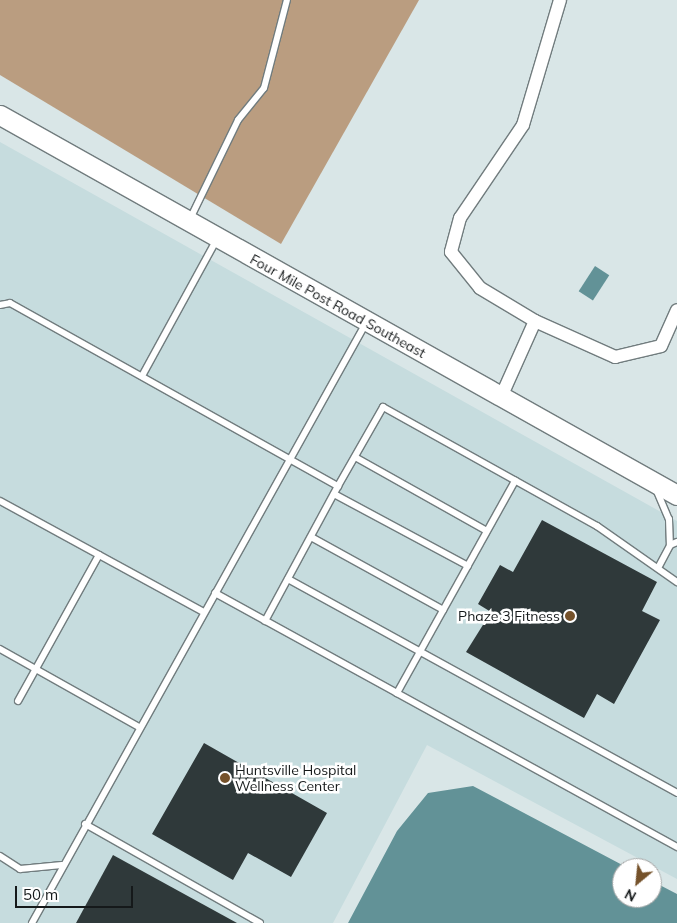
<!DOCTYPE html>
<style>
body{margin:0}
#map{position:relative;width:677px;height:923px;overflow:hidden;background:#d9e6e7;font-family:Mulish,sans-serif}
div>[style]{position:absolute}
.built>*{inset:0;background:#c6dcde}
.forest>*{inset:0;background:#ba9d80}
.water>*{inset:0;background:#629297;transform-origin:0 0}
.building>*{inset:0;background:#2f393a}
.roads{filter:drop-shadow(1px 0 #717c7e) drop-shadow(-1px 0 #717c7e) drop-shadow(0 1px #717c7e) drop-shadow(0 -1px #717c7e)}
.lane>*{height:6px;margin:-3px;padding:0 3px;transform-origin:3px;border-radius:3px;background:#fff}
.street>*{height:12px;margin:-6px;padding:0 6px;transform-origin:6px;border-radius:6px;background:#fff}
.secondary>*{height:19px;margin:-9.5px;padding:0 9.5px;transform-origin:9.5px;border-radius:9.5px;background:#fff}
.dots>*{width:14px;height:14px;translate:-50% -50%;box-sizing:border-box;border:2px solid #fff;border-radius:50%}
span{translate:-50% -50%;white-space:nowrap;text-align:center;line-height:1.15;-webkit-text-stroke:5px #fff;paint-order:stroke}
.street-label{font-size:14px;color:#15191a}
.poi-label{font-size:14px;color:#15191a}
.right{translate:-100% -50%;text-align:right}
.left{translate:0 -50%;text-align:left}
.north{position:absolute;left:612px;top:858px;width:50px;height:50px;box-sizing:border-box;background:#fff;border:1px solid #a1a3a3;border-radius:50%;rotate:208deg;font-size:14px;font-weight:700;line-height:20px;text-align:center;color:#15191a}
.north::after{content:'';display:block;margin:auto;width:18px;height:22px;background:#75522b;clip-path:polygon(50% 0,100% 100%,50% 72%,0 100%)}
.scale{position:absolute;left:15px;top:886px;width:118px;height:22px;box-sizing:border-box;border:2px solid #15191a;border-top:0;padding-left:6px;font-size:15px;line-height:18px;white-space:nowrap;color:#15191a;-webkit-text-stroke:4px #fff;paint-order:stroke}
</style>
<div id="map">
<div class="built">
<i style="clip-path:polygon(0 142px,677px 521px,677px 879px,427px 745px,333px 923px,0 923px)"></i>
</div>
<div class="forest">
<i style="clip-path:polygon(0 0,419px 0,281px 244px,0 75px)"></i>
</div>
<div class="water">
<i style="left:595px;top:266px;width:17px;height:30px;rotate:33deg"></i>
<i style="clip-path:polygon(473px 786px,628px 868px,622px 868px,622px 898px,652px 898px,652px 881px,677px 894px,677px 923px,348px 923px,397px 831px,428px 793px)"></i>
</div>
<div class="building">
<i style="clip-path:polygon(542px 520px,657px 582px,642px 611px,660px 620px,614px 704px,597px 694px,584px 718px,466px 652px,491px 612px,478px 604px,500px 565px,513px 572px)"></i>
<i style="clip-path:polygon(204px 743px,327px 813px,291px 877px,248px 853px,233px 880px,152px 834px)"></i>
<i style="clip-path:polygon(113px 855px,237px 923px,76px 923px)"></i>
</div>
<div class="roads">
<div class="lane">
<i style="left:190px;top:219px;width:110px;rotate:-64.1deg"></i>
<i style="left:238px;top:120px;width:41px;rotate:-50.9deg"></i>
<i style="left:264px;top:88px;width:91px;rotate:-75.4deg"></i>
<i style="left:0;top:305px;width:10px;rotate:-11deg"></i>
<i style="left:10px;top:303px;width:376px;rotate:29.2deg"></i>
<i style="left:338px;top:486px;width:91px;rotate:-60.3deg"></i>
<i style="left:383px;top:407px;width:245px;rotate:29.1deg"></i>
<i style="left:597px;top:526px;width:98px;rotate:35deg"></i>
<i style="left:142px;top:376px;width:156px;rotate:-61.3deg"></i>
<i style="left:355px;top:457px;width:151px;rotate:29.3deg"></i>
<i style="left:656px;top:489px;width:33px;rotate:67deg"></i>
<i style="left:669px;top:519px;width:26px;rotate:88deg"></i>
<i style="left:670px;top:545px;width:8px;rotate:-23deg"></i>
<i style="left:334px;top:494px;width:152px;rotate:28.2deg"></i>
<i style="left:0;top:501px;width:232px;rotate:28.6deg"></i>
<i style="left:311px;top:537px;width:151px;rotate:28.9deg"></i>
<i style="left:658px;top:568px;width:26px;rotate:-62deg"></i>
<i style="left:288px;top:579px;width:444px;rotate:28.8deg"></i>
<i style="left:215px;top:593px;width:208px;rotate:28.8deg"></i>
<i style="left:397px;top:693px;width:243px;rotate:-60.9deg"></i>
<i style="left:265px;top:621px;width:153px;rotate:-61.6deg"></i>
<i style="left:0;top:649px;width:159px;rotate:29.3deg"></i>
<i style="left:397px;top:693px;width:320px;rotate:28.8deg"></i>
<i style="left:18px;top:701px;width:167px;rotate:-61deg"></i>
<i style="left:85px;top:824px;width:201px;rotate:29.5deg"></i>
<i style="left:0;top:856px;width:24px;rotate:33deg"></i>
<i style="left:20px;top:869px;width:42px;rotate:-5.4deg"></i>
<i style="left:32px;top:923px;width:687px;rotate:-60.9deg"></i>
</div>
<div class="street">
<i style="left:560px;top:0;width:130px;rotate:106.5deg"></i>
<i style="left:523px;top:125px;width:112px;rotate:124.1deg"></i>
<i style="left:460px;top:218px;width:35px;rotate:105deg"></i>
<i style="left:451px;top:252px;width:46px;rotate:51.1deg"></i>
<i style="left:480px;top:288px;width:64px;rotate:31deg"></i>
<i style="left:535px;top:321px;width:88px;rotate:24.2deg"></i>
<i style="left:615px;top:357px;width:47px;rotate:-13.4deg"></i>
<i style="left:661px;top:346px;width:39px;rotate:-66deg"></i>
<i style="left:501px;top:397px;width:83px;rotate:-65.9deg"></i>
</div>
<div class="secondary">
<i style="left:0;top:115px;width:776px;rotate:29.31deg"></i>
</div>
</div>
<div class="dots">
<i style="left:570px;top:616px;background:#75522b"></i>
<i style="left:225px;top:778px;background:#75522b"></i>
</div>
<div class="street-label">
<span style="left:338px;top:306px;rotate:29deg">Four Mile Post Road Southeast</span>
</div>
<div class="poi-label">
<span class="right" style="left:560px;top:616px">Phaze 3 Fitness</span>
<span class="left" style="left:235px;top:778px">Huntsville Hospital<br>Wellness Center</span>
</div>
<div class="north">N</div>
<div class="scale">50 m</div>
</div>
